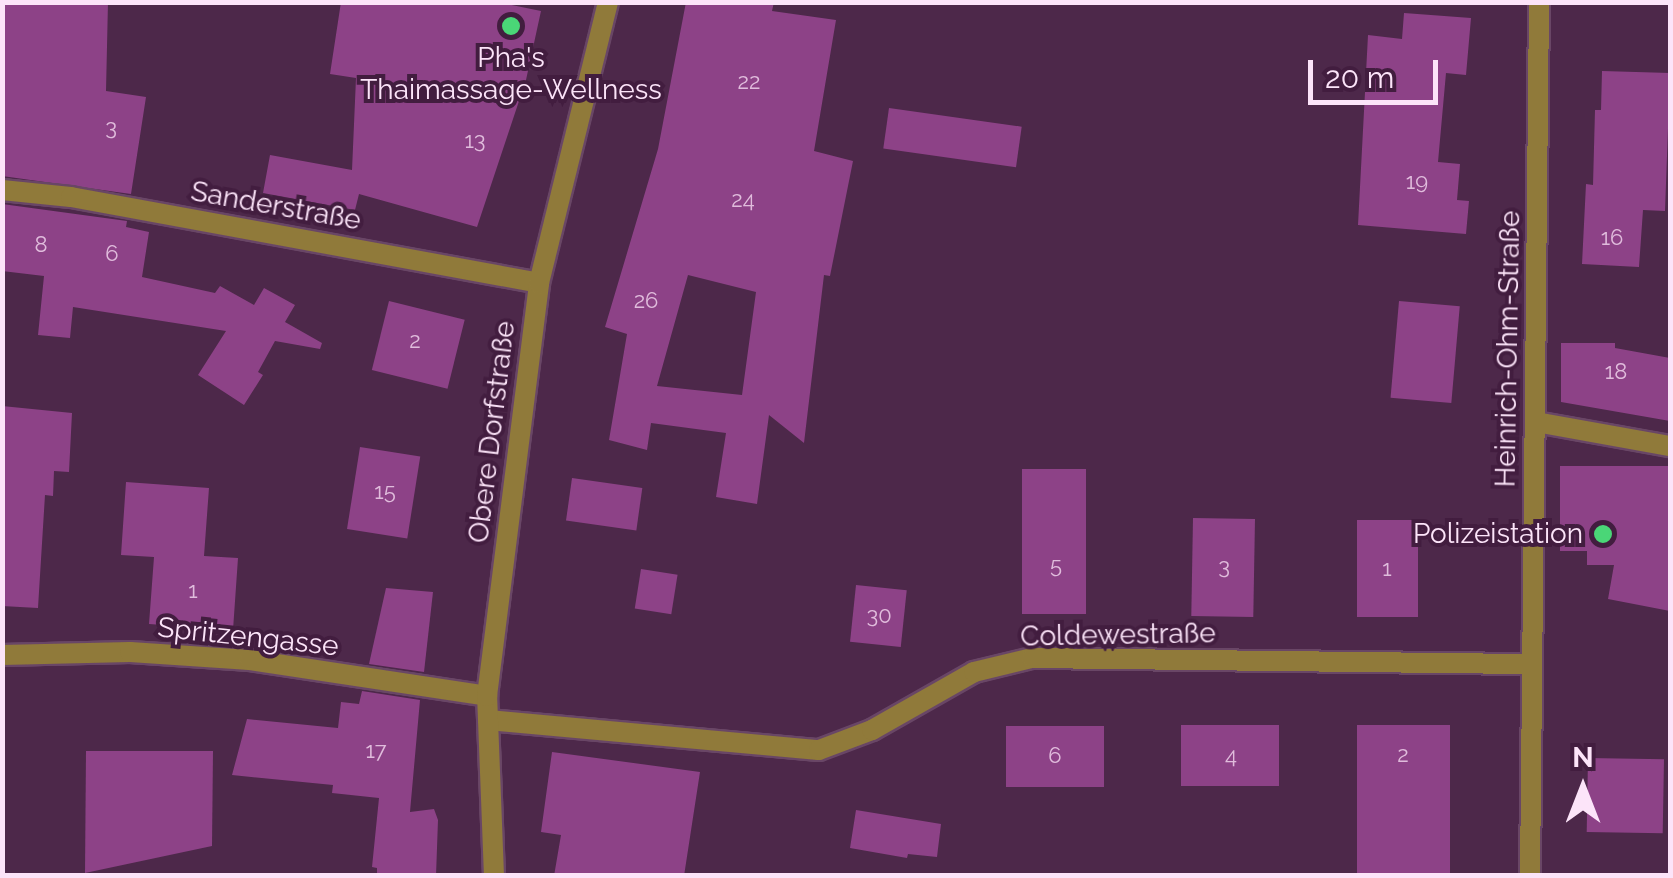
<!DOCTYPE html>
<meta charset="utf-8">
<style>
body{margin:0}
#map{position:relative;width:1673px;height:878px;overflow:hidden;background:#4d284a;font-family:Raleway,sans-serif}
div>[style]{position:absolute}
.building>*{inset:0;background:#8d4287;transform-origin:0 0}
.roads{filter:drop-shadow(2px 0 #694666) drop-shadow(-2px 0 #694666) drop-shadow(0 2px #694666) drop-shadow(0 -2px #694666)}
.service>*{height:20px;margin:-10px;padding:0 10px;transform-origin:10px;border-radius:10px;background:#907a3a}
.minor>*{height:20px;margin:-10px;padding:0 10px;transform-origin:10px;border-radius:10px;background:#907a3a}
.dots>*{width:28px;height:28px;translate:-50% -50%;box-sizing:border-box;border:5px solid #421d3f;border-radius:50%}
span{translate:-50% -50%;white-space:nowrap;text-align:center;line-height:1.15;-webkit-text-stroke:8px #421d3f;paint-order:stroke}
.number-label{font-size:22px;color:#e0bcdc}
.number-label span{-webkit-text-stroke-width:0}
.poi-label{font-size:28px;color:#fce4f9}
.right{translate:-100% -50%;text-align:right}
.street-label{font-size:28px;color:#fce4f9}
.frame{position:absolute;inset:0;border:5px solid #fce4f9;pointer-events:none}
.north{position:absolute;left:1533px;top:738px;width:100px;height:100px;-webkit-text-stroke:8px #421d3f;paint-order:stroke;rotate:0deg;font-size:28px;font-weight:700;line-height:40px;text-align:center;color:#fce4f9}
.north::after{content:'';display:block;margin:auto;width:35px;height:45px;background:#fce4f9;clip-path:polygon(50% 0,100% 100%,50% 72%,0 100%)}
.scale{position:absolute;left:1308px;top:60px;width:130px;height:45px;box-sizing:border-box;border:5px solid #fce4f9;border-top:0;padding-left:12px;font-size:30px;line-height:35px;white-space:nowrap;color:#fce4f9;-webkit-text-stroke:8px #421d3f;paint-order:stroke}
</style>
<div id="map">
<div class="building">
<i style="clip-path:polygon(2px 2px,108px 2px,106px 91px,146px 97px,131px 194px,2px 176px)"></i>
<i style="clip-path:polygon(341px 2px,497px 2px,541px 11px,526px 80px,477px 227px,359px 194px,355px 210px,263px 193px,270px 155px,352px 170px,356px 78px,330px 74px)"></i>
<i style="clip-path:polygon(evenodd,686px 2px,774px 2px,772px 11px,836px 20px,814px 151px,853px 161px,830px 276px,824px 275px,804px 443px,769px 415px,757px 504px,716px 497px,726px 433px,651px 423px,647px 450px,609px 440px,627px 334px,605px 327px,658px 149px,686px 2px,688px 275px,756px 292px,742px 395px,657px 386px,688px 275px)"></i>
<i style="clip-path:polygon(1404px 13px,1471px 18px,1466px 75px,1446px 73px,1438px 162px,1460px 164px,1457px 200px,1469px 201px,1466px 234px,1358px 225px,1368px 35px,1402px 39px)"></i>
<i style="clip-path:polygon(1602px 71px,1670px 73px,1665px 211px,1643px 210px,1639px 267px,1582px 264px,1586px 184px,1593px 185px,1595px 110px,1601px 110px)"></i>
<i style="left:889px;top:108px;width:134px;height:41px;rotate:8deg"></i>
<i style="clip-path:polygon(2px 204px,127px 221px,126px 227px,149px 232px,142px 277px,215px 293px,220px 286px,254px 305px,264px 288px,295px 305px,285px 322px,322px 343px,320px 349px,275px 341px,258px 372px,263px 375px,244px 405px,198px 375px,226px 331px,73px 307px,70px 338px,38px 335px,44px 276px,2px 271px)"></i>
<i style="left:389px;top:301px;width:78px;height:71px;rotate:14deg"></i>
<i style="left:1399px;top:301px;width:61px;height:97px;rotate:5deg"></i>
<i style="clip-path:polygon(1561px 343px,1615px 343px,1615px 348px,1670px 358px,1670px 421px,1561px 402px)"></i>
<i style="clip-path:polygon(2px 406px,72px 413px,69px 472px,54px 471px,53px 496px,45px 495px,38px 608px,2px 606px)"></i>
<i style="left:360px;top:447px;width:61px;height:83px;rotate:9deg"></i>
<i style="clip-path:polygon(1560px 466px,1670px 466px,1670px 611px,1608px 599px,1614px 565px,1587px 565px,1587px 551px,1560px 551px)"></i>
<i style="left:1022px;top:469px;width:64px;height:145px"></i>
<i style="left:572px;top:478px;width:71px;height:43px;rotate:8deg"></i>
<i style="clip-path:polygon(126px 482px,209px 488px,204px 556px,238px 558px,233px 630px,149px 624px,154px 557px,121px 555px)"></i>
<i style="left:1193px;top:518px;width:62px;height:98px;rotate:1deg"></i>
<i style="left:1357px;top:520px;width:61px;height:97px"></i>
<i style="left:641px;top:569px;width:37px;height:40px;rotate:9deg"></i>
<i style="left:856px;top:585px;width:51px;height:57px;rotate:6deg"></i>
<i style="clip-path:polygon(386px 588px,433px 592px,424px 672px,369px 664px)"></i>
<i style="clip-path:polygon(362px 691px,420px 700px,410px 812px,434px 809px,438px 820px,436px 876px,377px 876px,377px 868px,372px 867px,379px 798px,332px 793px,333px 785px,232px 775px,247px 719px,338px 728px,341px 702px,359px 704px)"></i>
<i style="left:1181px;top:725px;width:98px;height:61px"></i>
<i style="left:1357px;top:725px;width:93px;height:151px"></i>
<i style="left:1006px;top:726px;width:98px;height:61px"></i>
<i style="clip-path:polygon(86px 751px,213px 751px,212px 846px,85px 873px)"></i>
<i style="clip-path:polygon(552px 752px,700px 772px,684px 876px,554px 876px,561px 835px,541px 832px)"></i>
<i style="left:1588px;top:758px;width:76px;height:74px;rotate:1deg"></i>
<i style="clip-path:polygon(856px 810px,941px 824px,937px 857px,908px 854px,907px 858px,850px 848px)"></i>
</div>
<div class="roads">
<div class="service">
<i style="left:2px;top:655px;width:128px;rotate:-1.3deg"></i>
<i style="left:130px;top:652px;width:120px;rotate:3.8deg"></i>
<i style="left:250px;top:660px;width:240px;rotate:8.6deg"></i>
</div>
<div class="minor">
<i style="left:2px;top:190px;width:69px;rotate:5.8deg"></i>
<i style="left:71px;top:197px;width:476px;rotate:10.4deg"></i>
<i style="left:1536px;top:422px;width:136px;rotate:10.2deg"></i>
<i style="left:488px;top:720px;width:332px;rotate:5.2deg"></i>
<i style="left:819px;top:750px;width:57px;rotate:-20.7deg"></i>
<i style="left:872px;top:730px;width:117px;rotate:-29.6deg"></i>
<i style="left:974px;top:672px;width:60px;rotate:-13.6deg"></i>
<i style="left:1032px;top:658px;width:498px;rotate:0.7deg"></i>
<i style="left:494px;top:876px;width:180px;rotate:-92.2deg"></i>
<i style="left:487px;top:696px;width:416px;rotate:-82.8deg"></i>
<i style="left:539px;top:283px;width:289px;rotate:-76.2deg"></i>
<i style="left:1530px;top:876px;width:874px;rotate:-89.41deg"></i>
</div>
</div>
<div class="dots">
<i style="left:511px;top:26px;background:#4ad677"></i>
<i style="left:1603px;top:534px;background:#4ad677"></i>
</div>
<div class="number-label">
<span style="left:749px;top:82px">22</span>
<span style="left:111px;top:128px">3</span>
<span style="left:475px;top:141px">13</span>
<span style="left:1417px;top:182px">19</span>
<span style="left:743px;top:200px">24</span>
<span style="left:1612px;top:238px">16</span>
<span style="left:41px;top:245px">8</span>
<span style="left:112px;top:254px">6</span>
<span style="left:646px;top:301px">26</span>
<span style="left:415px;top:341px">2</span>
<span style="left:1616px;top:372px">18</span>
<span style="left:385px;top:492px">15</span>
<span style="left:1056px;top:566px">5</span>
<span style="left:1224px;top:567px">3</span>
<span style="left:1387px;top:569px">1</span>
<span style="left:193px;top:591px">1</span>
<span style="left:879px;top:616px">30</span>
<span style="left:376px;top:751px">17</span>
<span style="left:1403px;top:755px">2</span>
<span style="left:1055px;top:756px">6</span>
<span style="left:1231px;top:756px">4</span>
</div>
<div class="poi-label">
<span style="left:511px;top:74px">Pha's<br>Thaimassage-Wellness</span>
<span class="right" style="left:1583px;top:534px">Polizeistation</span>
</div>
<div class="street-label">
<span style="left:276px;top:206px;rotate:10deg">Sanderstraße</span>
<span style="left:1508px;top:349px;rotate:-89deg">Heinrich-Ohm-Straße</span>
<span style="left:492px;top:432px;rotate:-83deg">Obere Dorfstraße</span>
<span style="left:1118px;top:635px;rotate:-1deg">Coldewestraße</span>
<span style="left:248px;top:637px;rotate:6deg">Spritzengasse</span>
</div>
<div class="frame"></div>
<div class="north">N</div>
<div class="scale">20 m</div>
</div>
